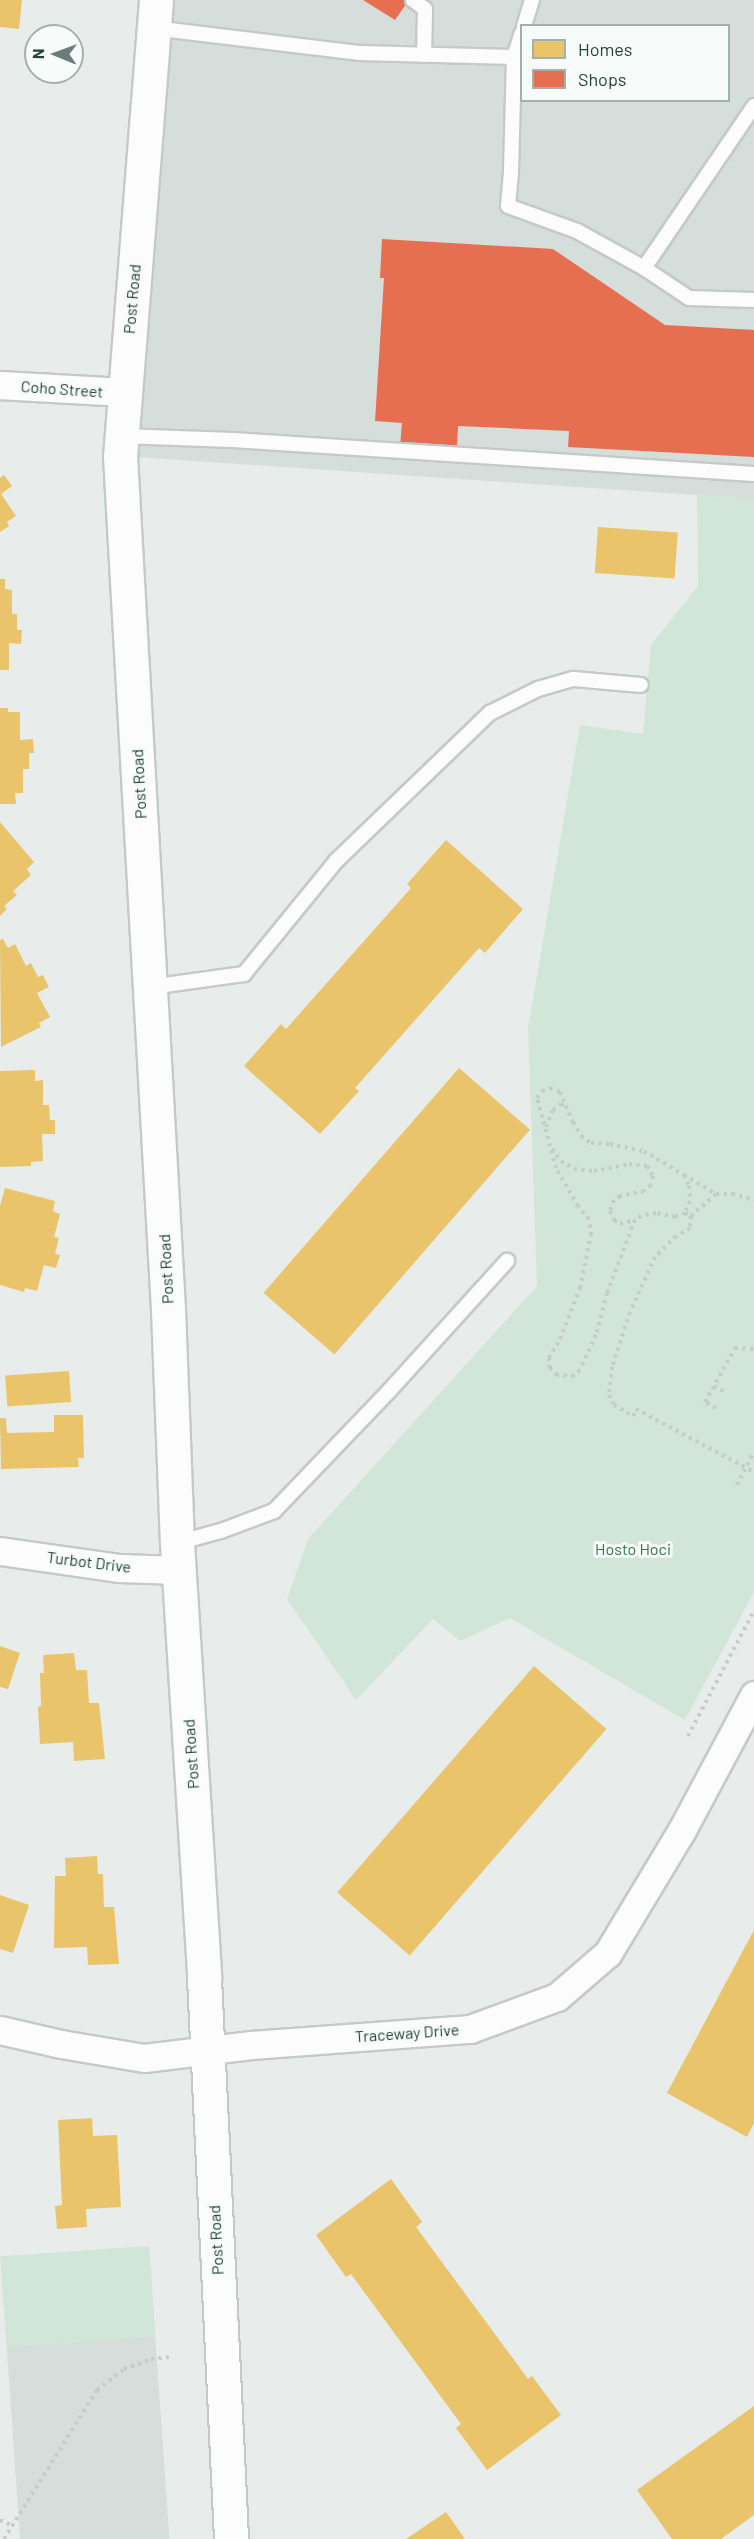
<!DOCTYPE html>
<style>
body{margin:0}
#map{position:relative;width:754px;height:2539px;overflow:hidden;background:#e8edeb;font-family:Barlow,sans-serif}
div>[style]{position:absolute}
.built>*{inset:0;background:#d6dedb;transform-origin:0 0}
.green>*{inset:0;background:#d1e6d8;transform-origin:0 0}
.homes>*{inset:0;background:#e9c46a;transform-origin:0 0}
.shops>*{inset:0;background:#e76f51}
.path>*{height:4px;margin-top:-2px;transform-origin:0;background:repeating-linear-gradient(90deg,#c3ccca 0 3px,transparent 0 7.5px)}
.roads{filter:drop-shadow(2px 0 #c5cac8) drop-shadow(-2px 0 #c5cac8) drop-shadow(0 2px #c5cac8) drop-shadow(0 -2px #c5cac8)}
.service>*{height:14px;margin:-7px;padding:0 7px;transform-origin:7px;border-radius:7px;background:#fcfcfc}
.minor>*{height:27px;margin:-13.5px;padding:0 13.5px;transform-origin:13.5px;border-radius:13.5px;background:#fcfcfc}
.tertiary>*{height:33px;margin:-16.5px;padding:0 16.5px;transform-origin:16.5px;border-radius:16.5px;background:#fcfcfc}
span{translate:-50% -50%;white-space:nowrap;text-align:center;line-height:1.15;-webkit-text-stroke:6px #f7fbf9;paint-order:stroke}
.street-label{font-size:16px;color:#24423a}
.park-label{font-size:16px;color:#2d7a4b}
.legend{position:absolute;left:520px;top:24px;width:210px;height:78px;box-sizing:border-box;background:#f7fbf9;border:2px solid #a3b1ad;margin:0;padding:8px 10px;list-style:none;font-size:18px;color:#24423a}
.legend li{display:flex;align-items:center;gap:12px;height:30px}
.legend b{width:30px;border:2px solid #a3b1ad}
.north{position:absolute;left:24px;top:24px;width:60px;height:60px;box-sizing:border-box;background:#f7fbf9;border:2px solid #a3b1ad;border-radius:50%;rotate:271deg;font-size:16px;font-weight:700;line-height:24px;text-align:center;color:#24423a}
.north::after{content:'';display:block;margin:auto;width:21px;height:27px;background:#697e78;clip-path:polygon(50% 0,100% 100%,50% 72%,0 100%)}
</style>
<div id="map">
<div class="built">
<i style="clip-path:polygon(evenodd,156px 0,754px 0,754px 499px,120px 456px,156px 0,522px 26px,728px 26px,728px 100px,522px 100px,522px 26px)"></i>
<i style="left:149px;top:2246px;width:294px;height:149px;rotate:86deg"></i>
</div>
<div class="green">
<i style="clip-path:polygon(697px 495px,754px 499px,754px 1592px,685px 1720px,510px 1618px,460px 1641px,433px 1619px,356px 1700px,287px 1599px,308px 1539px,537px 1286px,528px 1028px,580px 725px,643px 734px,651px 645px,698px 586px)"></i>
<i style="left:149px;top:2246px;width:91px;height:149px;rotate:86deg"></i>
</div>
<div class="homes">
<i style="clip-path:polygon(0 0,22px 0,19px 29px,0 27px)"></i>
<i style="clip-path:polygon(4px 475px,12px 486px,1px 494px,16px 516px,7px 522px,9px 526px,0 532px,0 478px)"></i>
<i style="left:598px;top:527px;width:80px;height:46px;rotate:4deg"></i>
<i style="clip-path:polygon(0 579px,5px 579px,5px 589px,12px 590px,12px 614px,17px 614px,17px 630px,22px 630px,21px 644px,9px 643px,9px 670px,0 670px)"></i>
<i style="clip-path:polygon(0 708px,8px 708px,8px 712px,20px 712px,20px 740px,33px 739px,34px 753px,29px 753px,29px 769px,23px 769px,23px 793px,15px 793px,16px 804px,0 804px)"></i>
<i style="clip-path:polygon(0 822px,34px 862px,27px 869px,31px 875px,13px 891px,17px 895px,4px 906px,7px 909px,0 916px)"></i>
<i style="clip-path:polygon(446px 840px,523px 909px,485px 953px,479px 948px,355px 1088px,359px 1091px,320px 1134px,244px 1066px,281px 1024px,286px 1029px,411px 888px,407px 884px)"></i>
<i style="clip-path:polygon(3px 939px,8px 948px,15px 944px,26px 966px,31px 963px,38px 977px,43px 975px,49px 987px,37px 993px,50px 1017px,39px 1023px,41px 1027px,1px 1047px,0 940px)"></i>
<i style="left:459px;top:1068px;width:94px;height:298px;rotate:41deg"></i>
<i style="clip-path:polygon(35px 1070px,35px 1081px,43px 1080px,43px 1105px,49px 1105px,50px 1120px,55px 1120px,55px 1134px,42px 1134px,43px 1161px,31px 1162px,31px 1166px,0 1167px,0 1071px)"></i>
<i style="clip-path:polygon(5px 1188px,55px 1201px,53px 1211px,60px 1214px,54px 1237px,59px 1238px,55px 1254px,60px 1255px,56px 1268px,44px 1265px,37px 1291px,25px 1288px,24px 1292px,0 1285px,0 1206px)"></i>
<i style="left:69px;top:1371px;width:31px;height:64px;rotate:86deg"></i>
<i style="clip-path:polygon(54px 1415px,83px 1415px,84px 1458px,78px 1458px,79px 1467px,1px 1469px,0 1418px,6px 1418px,7px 1433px,54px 1432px)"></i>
<i style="clip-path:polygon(0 1646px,20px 1653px,8px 1689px,0 1687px)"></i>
<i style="clip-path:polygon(74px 1653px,76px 1670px,87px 1670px,89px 1703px,99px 1703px,105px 1759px,74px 1761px,73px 1742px,40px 1744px,38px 1707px,41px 1706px,40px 1673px,44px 1673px,43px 1655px)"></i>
<i style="left:534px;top:1666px;width:96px;height:300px;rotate:41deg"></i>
<i style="clip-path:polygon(97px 1856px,98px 1874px,103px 1874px,104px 1907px,114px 1907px,119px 1964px,88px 1965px,87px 1947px,54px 1948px,55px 1876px,66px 1876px,65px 1858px)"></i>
<i style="clip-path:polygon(0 1895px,29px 1905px,13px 1953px,0 1949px)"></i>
<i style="clip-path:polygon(754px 1930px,754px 2123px,747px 2137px,667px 2093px)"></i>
<i style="clip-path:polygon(92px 2118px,93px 2136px,117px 2135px,121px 2207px,86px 2209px,87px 2227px,57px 2229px,55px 2206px,62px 2205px,58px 2120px)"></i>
<i style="clip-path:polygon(391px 2179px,422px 2222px,416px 2227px,528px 2379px,532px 2376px,561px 2415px,487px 2470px,456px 2428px,461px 2424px,351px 2274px,346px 2277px,316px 2235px)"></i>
<i style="clip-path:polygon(754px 2406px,754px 2515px,721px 2539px,672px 2539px,637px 2490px)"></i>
<i style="clip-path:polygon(446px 2512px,465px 2539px,406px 2539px)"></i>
</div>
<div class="shops">
<i style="clip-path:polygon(363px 0,409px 0,395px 20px)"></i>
<i style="clip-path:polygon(382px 239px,553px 249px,665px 325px,754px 330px,754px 457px,568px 447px,569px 431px,458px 426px,457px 450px,400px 447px,402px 423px,375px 421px,384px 278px,380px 278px)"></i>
</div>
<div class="path">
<i style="left:546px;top:1127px;width:18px;rotate:-68deg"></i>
<i style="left:553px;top:1110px;width:10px;rotate:-37deg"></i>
<i style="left:561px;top:1104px;width:6px;rotate:18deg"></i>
<i style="left:552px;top:1149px;width:15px;rotate:53deg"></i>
<i style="left:561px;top:1161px;width:15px;rotate:32deg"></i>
<i style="left:574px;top:1169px;width:20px;rotate:6deg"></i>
<i style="left:594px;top:1171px;width:36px;rotate:-11deg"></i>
<i style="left:629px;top:1164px;width:18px;rotate:6deg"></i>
<i style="left:647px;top:1166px;width:12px;rotate:59deg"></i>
<i style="left:653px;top:1176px;width:9px;rotate:103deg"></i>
<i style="left:651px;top:1185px;width:9px;rotate:139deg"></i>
<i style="left:644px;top:1191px;width:25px;rotate:168deg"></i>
<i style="left:620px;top:1196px;width:7px;rotate:146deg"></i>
<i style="left:614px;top:1200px;width:12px;rotate:110deg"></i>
<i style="left:610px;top:1211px;width:10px;rotate:66deg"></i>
<i style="left:614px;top:1220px;width:7px;rotate:34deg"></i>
<i style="left:620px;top:1224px;width:16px;rotate:-15deg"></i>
<i style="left:684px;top:1175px;width:12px;rotate:66deg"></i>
<i style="left:689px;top:1186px;width:15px;rotate:86deg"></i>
<i style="left:690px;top:1201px;width:13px;rotate:113deg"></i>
<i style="left:685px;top:1213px;width:11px;rotate:158deg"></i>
<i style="left:675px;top:1217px;width:19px;rotate:-168deg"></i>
<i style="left:656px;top:1213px;width:15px;rotate:169deg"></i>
<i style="left:641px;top:1216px;width:7px;rotate:146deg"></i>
<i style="left:635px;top:1220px;width:78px;rotate:111deg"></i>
<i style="left:607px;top:1293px;width:43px;rotate:104.7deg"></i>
<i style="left:596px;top:1335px;width:38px;rotate:115deg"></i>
<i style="left:580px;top:1370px;width:8px;rotate:135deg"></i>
<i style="left:574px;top:1376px;width:17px;rotate:-177deg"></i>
<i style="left:557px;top:1375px;width:10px;rotate:-135deg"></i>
<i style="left:550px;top:1368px;width:10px;rotate:-96deg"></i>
<i style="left:549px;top:1358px;width:22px;rotate:-60deg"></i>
<i style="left:560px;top:1339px;width:55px;rotate:-68.6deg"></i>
<i style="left:580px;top:1288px;width:54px;rotate:-78.3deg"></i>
<i style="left:591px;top:1235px;width:16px;rotate:-97deg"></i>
<i style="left:589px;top:1219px;width:17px;rotate:-130deg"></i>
<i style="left:578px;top:1206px;width:44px;rotate:-120.1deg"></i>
<i style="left:556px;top:1168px;width:73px;rotate:-105.2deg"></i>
<i style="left:537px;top:1098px;width:9px;rotate:-54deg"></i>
<i style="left:542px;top:1091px;width:9px;rotate:-21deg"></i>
<i style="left:550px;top:1088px;width:11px;rotate:22deg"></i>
<i style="left:560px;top:1092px;width:33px;rotate:67deg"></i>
<i style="left:573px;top:1122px;width:16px;rotate:60deg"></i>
<i style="left:581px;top:1136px;width:12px;rotate:35deg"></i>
<i style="left:591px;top:1143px;width:19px;rotate:3deg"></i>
<i style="left:610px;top:1144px;width:35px;rotate:12deg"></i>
<i style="left:644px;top:1151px;width:47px;rotate:31deg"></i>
<i style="left:684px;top:1175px;width:37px;rotate:31deg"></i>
<i style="left:685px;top:1213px;width:7px;rotate:27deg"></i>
<i style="left:691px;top:1216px;width:33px;rotate:-41deg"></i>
<i style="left:716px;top:1194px;width:16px"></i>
<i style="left:732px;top:1194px;width:23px;rotate:15deg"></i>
<i style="left:691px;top:1216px;width:12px;rotate:95deg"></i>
<i style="left:690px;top:1228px;width:16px;rotate:150deg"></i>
<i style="left:676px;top:1236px;width:30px;rotate:135deg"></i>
<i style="left:655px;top:1257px;width:60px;rotate:114.4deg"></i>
<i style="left:630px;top:1312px;width:58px;rotate:108.1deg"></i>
<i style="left:612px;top:1367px;width:28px;rotate:96deg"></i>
<i style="left:609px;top:1395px;width:11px;rotate:63deg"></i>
<i style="left:614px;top:1405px;width:22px;rotate:30deg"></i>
<i style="left:633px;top:1416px;width:8px;rotate:-67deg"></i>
<i style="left:636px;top:1409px;width:134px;rotate:28.1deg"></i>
<i style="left:714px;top:1386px;width:13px;rotate:29deg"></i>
<i style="left:716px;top:1408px;width:13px;rotate:-151deg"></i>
<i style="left:705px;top:1402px;width:62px;rotate:-60.9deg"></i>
<i style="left:735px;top:1348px;width:19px;rotate:3deg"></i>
<i style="left:737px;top:1485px;width:37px;rotate:-63deg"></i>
<i style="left:688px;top:1736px;width:141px;rotate:-62.2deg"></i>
<i style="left:0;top:2520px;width:12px;rotate:24deg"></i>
<i style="left:4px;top:2539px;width:176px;rotate:-58deg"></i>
<i style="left:97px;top:2390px;width:34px;rotate:-38deg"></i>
<i style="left:124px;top:2369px;width:29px;rotate:-20deg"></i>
<i style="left:151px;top:2359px;width:18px;rotate:-6deg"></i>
</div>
<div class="roads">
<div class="service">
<i style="left:413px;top:0;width:15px;rotate:37deg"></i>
<i style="left:425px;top:9px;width:46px;rotate:91.2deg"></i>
<i style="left:524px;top:26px;width:27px;rotate:-73deg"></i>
<i style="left:153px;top:28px;width:209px;rotate:6.9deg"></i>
<i style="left:360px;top:53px;width:154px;rotate:1.5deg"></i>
<i style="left:514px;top:57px;width:25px;rotate:-72deg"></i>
<i style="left:514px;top:57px;width:115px;rotate:91.5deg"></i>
<i style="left:511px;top:172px;width:34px;rotate:95deg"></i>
<i style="left:508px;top:206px;width:73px;rotate:19.9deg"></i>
<i style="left:577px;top:231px;width:77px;rotate:28.9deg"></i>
<i style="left:644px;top:268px;width:196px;rotate:-55.8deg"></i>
<i style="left:644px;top:268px;width:54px;rotate:33.7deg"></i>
<i style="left:689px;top:298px;width:65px;rotate:1.8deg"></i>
<i style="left:121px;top:436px;width:112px;rotate:2deg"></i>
<i style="left:233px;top:440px;width:522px;rotate:3.73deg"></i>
<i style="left:150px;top:987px;width:95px;rotate:-7.9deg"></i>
<i style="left:244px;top:974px;width:146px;rotate:-50.8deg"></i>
<i style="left:336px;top:861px;width:214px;rotate:-43.9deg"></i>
<i style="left:490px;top:713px;width:54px;rotate:-26.6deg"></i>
<i style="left:538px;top:689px;width:37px;rotate:-16deg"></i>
<i style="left:574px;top:679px;width:67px;rotate:5.1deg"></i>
<i style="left:177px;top:1543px;width:46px;rotate:-15.3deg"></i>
<i style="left:221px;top:1531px;width:57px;rotate:-20.7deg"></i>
<i style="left:274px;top:1511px;width:166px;rotate:-46.2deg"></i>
<i style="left:389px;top:1391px;width:176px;rotate:-47.8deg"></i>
</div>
<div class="minor">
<i style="left:0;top:385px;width:124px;rotate:3.2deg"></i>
<i style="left:0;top:1551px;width:121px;rotate:8.1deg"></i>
<i style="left:120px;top:1568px;width:58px;rotate:2deg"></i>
<i style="left:0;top:2030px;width:63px;rotate:12.9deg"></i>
<i style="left:61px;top:2044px;width:84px;rotate:9.6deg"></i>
<i style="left:144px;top:2058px;width:108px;rotate:-6.9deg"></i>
<i style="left:251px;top:2045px;width:220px;rotate:-4.2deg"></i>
<i style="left:470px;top:2029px;width:93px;rotate:-20.2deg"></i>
<i style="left:557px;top:1997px;width:67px;rotate:-40.8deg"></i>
<i style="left:608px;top:1953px;width:144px;rotate:-59deg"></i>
<i style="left:682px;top:1830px;width:153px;rotate:-61.9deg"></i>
</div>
<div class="tertiary">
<i style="left:156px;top:0;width:457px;rotate:94.5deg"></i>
<i style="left:120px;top:456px;width:854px;rotate:86.78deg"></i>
<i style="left:168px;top:1309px;width:234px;rotate:87.8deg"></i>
<i style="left:177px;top:1543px;width:436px;rotate:86.4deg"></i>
<i style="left:204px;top:1978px;width:562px;rotate:87.24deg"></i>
</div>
</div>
<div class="street-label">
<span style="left:132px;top:299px;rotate:-85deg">Post Road</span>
<span style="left:62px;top:389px;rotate:4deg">Coho Street</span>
<span style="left:139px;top:784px;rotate:-93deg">Post Road</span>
<span style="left:166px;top:1269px;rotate:-93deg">Post Road</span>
<span style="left:89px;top:1562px;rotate:7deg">Turbot Drive</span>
<span style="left:191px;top:1754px;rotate:-94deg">Post Road</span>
<span style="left:407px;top:2033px;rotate:-4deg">Traceway Drive</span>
<span style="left:216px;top:2240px;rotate:-93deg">Post Road</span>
</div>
<div class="park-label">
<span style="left:633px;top:1549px">Hosto Hoci</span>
</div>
<ul class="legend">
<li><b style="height:16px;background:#e9c46a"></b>Homes</li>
<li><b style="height:16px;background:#e76f51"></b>Shops</li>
</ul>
<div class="north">N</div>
</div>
